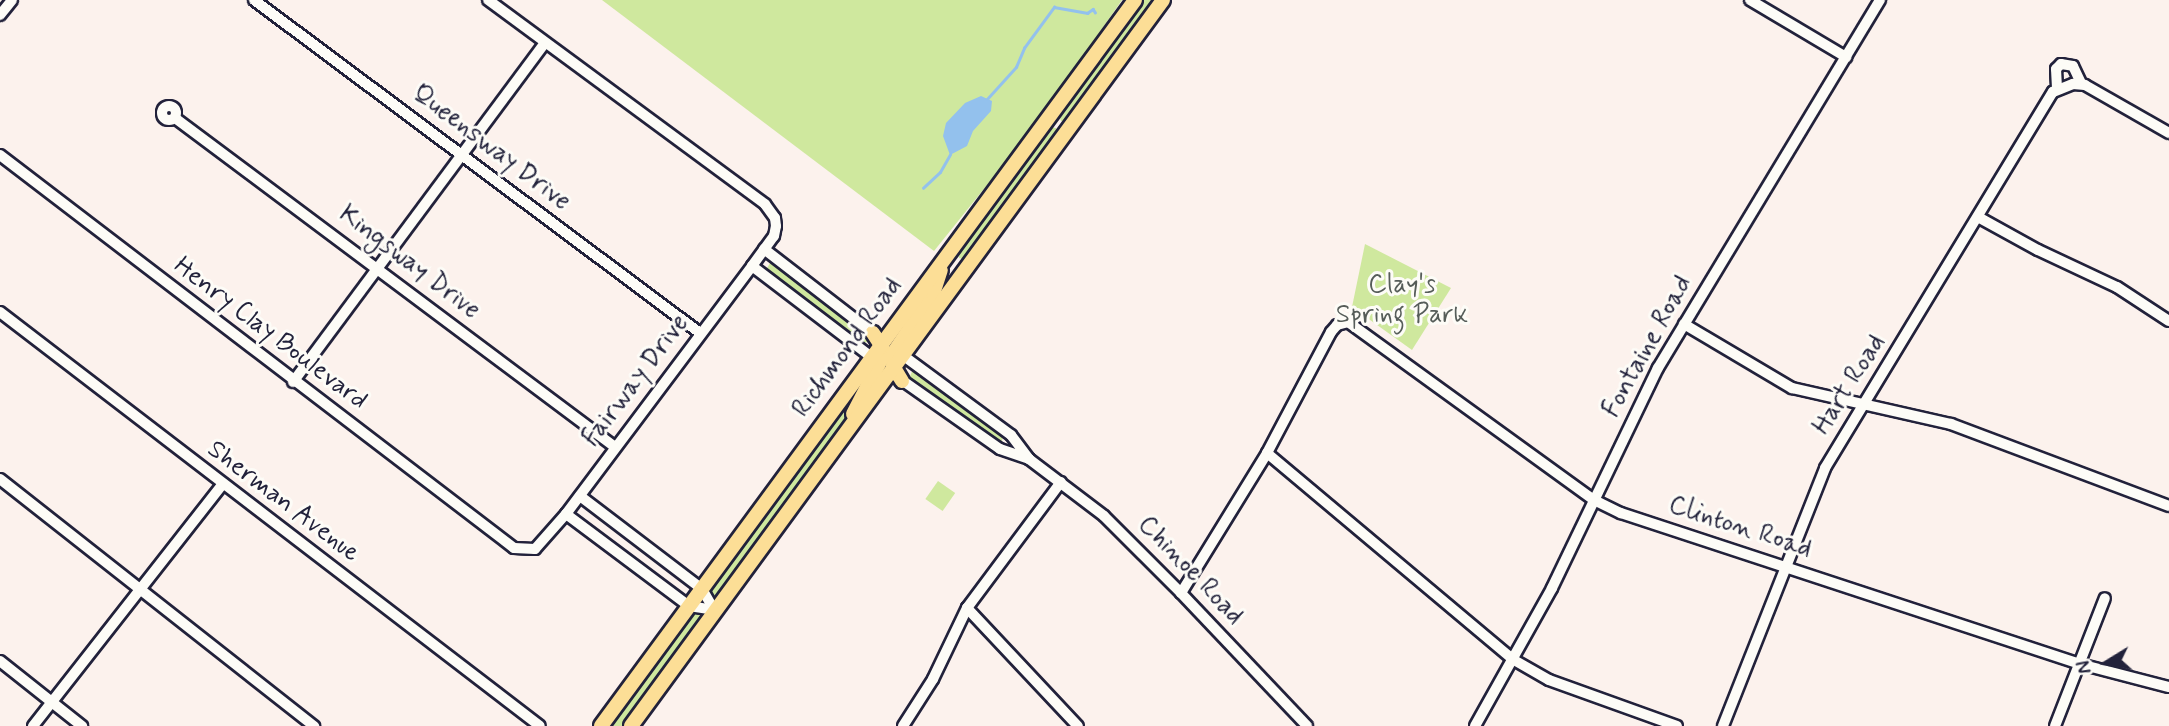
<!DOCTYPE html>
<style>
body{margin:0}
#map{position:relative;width:2169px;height:726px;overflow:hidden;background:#fcf2ed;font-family:Mynerve,sans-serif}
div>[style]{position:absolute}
.green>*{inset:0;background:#cfe89e;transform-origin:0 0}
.water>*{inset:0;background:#93c1ed}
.stream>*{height:2.5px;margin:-1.25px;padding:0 1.25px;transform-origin:1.25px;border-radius:1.25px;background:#93c1ed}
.roads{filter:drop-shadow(2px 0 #22223b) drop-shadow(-2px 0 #22223b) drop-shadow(0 2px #22223b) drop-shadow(0 -2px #22223b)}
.minor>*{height:10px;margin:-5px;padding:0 5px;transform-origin:5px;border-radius:5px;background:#fdfcf7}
.minor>.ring{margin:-5px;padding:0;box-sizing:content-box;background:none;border:10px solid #fdfcf7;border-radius:50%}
.major>*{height:14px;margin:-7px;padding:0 7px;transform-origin:7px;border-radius:7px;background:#fcde96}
span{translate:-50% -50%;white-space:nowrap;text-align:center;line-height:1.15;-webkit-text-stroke:6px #fdfcf7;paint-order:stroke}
.street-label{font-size:26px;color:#22223b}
.park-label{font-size:26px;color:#565d59}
.north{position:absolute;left:2071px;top:628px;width:70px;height:70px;-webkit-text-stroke:5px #fdfcf7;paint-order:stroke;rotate:259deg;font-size:19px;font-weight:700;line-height:28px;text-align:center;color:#22223b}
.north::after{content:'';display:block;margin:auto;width:24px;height:32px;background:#22223b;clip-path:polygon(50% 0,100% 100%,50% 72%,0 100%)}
</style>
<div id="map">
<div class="green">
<i style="clip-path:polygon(602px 0,1122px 0,1037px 123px,934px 251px)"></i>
<i style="clip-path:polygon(1143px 0,1157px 0,1065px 122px,1061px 121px,1059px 115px)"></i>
<i style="clip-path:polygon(1049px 127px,1056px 128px,1058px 134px,966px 260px,959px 258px,958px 252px)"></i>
<i style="clip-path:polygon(1365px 244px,1451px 288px,1412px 350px,1352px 307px)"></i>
<i style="clip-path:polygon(770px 263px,871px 336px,867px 342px,863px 343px,768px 273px,766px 270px)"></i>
<i style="clip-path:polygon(873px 365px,834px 441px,718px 598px,712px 598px,710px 589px)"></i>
<i style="clip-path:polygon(913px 369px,1003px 435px,1002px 441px,999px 443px,909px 379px)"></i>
<i style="left:938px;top:481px;width:21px;height:22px;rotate:35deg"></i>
<i style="clip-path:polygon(695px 610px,701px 611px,703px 618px,624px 726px,609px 726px)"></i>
</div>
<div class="water">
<i style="clip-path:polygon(981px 96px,992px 101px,991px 111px,973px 131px,967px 146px,950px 155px,943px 136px,946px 123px,965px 103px)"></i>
</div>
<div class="stream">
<i style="left:987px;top:99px;width:43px;rotate:-47.8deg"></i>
<i style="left:1016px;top:67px;width:21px;rotate:-67deg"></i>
<i style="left:1024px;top:48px;width:51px;rotate:-53.8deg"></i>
<i style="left:1054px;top:7px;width:34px;rotate:10deg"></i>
<i style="left:1087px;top:13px;width:7px;rotate:-34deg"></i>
<i style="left:1093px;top:9px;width:4px;rotate:56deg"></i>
<i style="left:923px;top:188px;width:23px;rotate:-43deg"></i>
<i style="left:940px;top:172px;width:20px;rotate:-60deg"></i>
</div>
<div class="roads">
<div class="minor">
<i style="left:254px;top:0;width:557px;rotate:36.75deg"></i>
<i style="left:1750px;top:0;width:112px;rotate:30.7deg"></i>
<i style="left:0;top:15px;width:19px;rotate:-51deg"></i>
<i style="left:2057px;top:88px;width:19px;rotate:-93deg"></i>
<i style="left:2056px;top:69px;width:7px;rotate:-45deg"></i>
<i style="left:2061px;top:64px;width:12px;rotate:9deg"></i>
<i style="left:2073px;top:66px;width:19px;rotate:65deg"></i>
<i class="ring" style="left:162px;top:106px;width:4px;height:4px"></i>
<i style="left:175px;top:118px;width:549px;rotate:36.79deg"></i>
<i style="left:0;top:155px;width:647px;rotate:37.4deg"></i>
<i style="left:514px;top:548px;width:21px;rotate:3deg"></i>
<i style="left:535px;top:549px;width:47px;rotate:-48.5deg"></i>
<i style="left:566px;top:514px;width:310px;rotate:-53.1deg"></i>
<i style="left:752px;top:266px;width:37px;rotate:-54deg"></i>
<i style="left:774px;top:236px;width:10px;rotate:-79deg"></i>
<i style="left:776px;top:226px;width:8px;rotate:-97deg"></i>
<i style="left:775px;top:218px;width:17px;rotate:-126deg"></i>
<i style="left:765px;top:204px;width:344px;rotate:-143.6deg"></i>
<i style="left:1978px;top:217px;width:68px;rotate:28.8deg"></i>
<i style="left:2038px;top:250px;width:87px;rotate:25.1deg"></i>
<i style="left:2117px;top:287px;width:62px;rotate:33.2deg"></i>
<i style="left:764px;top:249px;width:144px;rotate:37.7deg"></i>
<i style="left:752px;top:266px;width:158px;rotate:37.3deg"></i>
<i style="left:0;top:312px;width:680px;rotate:37.48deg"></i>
<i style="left:1684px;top:324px;width:126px;rotate:30.7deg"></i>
<i style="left:1792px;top:388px;width:163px;rotate:12.8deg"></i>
<i style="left:1951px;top:424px;width:233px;rotate:20.6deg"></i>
<i style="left:897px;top:351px;width:142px;rotate:36.4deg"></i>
<i style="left:1011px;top:435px;width:30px;rotate:53deg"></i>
<i style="left:1029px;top:459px;width:94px;rotate:37.2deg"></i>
<i style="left:1104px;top:516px;width:109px;rotate:45deg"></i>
<i style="left:1181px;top:593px;width:183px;rotate:46.5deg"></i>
<i style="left:896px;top:376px;width:127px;rotate:35.1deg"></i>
<i style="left:1000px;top:449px;width:31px;rotate:19deg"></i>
<i style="left:293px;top:382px;width:422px;rotate:-53.4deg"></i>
<i style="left:1267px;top:453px;width:322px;rotate:40deg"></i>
<i style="left:1514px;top:660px;width:40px;rotate:29.7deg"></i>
<i style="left:1549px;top:680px;width:136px;rotate:19.8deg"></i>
<i style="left:0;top:479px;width:400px;rotate:38.2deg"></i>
<i style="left:580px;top:496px;width:153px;rotate:37.3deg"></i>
<i style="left:702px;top:589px;width:24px;rotate:60deg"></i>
<i style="left:566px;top:514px;width:154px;rotate:36.8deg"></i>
<i style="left:689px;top:606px;width:25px;rotate:9deg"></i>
<i style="left:1181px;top:593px;width:164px;rotate:-58.4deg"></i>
<i style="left:1267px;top:453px;width:137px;rotate:-62.1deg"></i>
<i style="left:1331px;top:332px;width:9px;rotate:-49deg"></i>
<i style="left:1337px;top:325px;width:11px;rotate:-15deg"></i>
<i style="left:1348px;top:322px;width:304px;rotate:35.9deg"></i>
<i style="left:1594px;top:500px;width:30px;rotate:26deg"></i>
<i style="left:1621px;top:513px;width:483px;rotate:18.2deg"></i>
<i style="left:2080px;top:664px;width:92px;rotate:14.5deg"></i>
<i style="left:967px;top:608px;width:162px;rotate:46.8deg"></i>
<i style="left:0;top:661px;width:105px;rotate:38.4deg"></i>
<i style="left:33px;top:726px;width:308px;rotate:-51.9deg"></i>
<i style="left:903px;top:726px;width:56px;rotate:-57.4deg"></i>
<i style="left:933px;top:679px;width:79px;rotate:-64.4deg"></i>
<i style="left:967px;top:608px;width:157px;rotate:-53.3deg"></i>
<i style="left:1475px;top:726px;width:158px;rotate:-60.8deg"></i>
<i style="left:1552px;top:588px;width:244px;rotate:-64.3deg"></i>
<i style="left:1658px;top:368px;width:430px;rotate:-58.9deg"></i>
<i style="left:1723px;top:726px;width:277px;rotate:-68.4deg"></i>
<i style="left:1825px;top:468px;width:440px;rotate:-58.8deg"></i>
<i style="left:2053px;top:92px;width:22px;rotate:-22deg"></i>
<i style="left:2073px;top:84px;width:12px;rotate:5deg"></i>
<i style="left:2085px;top:85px;width:97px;rotate:29.7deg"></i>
<i style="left:2055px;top:726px;width:137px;rotate:-68.7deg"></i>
</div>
<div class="major">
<i style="left:902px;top:381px;width:17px;rotate:-121deg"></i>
<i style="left:893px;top:366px;width:14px;rotate:-86deg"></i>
<i style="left:894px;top:352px;width:70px;rotate:-56.1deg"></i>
<i style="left:933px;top:294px;width:25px;rotate:-72deg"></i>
<i style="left:853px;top:414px;width:63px;rotate:-62.6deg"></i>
<i style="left:882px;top:358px;width:11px;rotate:-90deg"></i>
<i style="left:882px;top:347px;width:17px;rotate:-123deg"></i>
<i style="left:601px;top:726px;width:901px;rotate:-53.66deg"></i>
<i style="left:631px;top:726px;width:900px;rotate:-53.77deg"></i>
</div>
</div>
<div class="street-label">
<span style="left:491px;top:148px;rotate:37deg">Queensway Drive</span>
<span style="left:409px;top:263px;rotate:37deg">Kingsway Drive</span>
<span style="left:270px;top:334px;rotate:37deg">Henry Clay Boulevard</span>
<span style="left:1648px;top:347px;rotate:-61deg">Fontaine Road</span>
<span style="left:848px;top:348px;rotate:-54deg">Richmond Road</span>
<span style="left:636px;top:381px;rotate:-53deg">Fairway Drive</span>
<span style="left:1850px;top:385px;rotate:-58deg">Hart Road</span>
<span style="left:283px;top:502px;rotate:37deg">Sherman Avenue</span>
<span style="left:1740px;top:528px;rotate:18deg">Clinton Road</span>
<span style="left:1190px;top:571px;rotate:46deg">Chinoe Road</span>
</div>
<div class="park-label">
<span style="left:1402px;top:301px">Clay's<br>Spring Park</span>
</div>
<div class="north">N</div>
</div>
